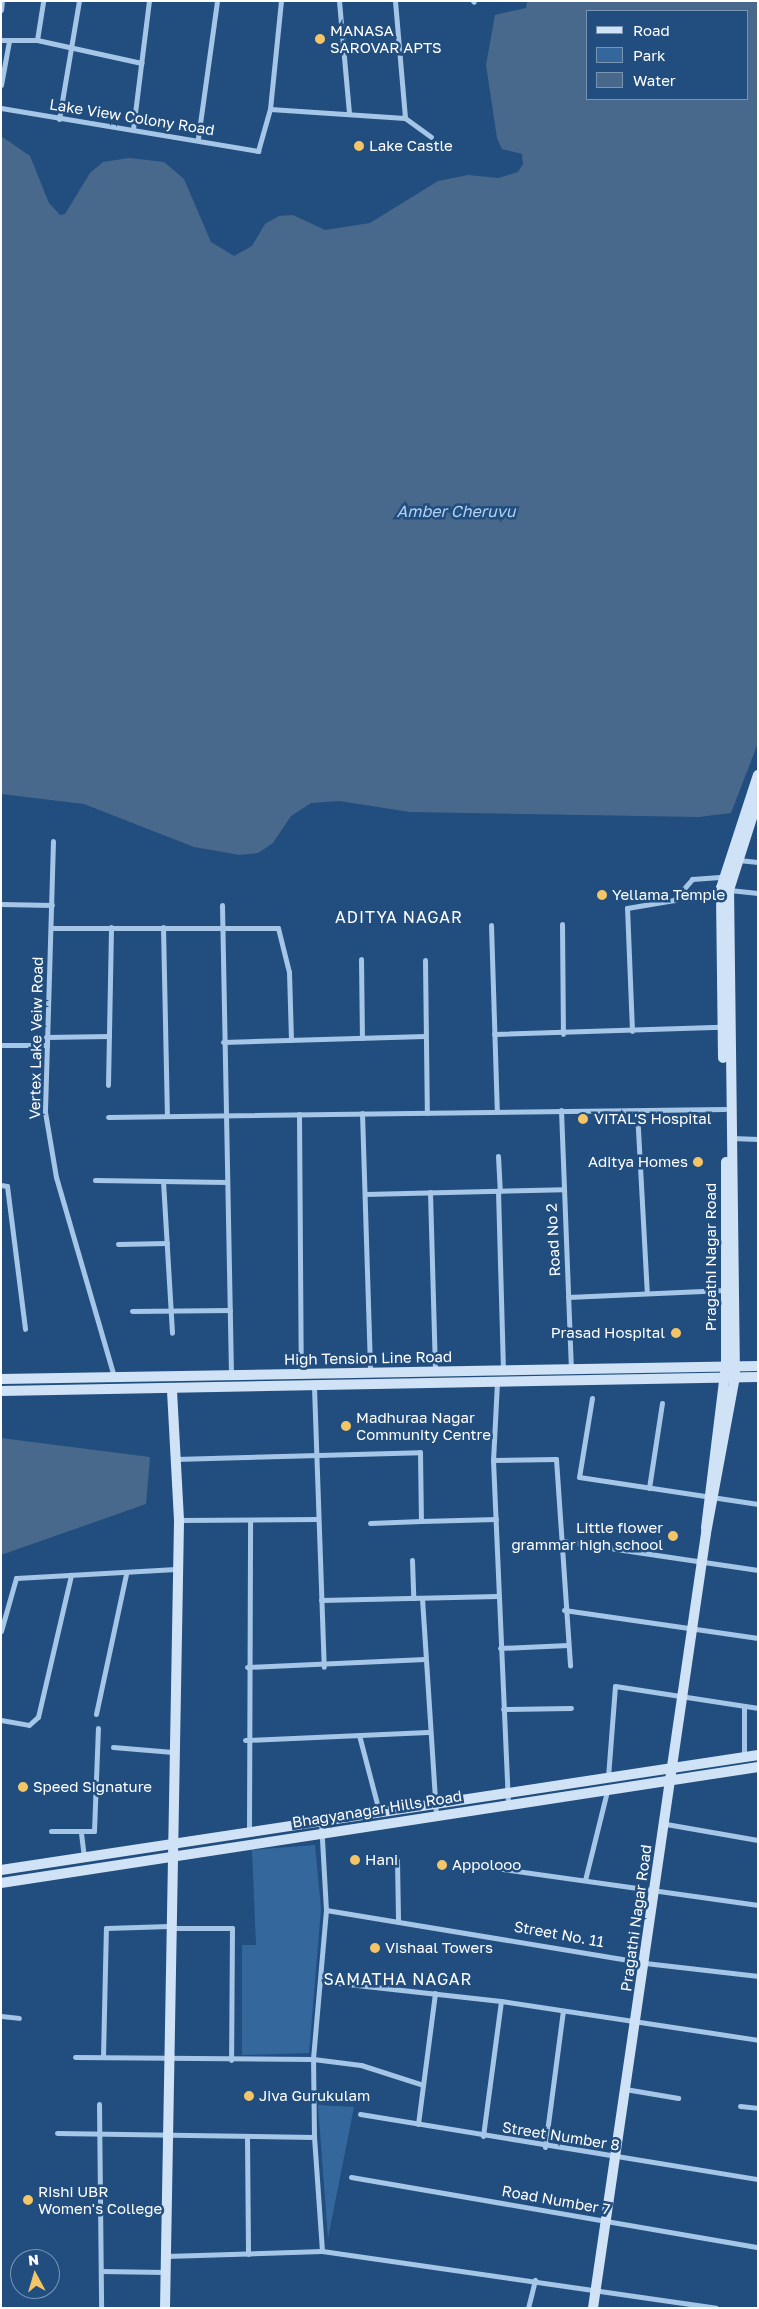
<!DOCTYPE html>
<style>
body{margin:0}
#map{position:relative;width:759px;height:2309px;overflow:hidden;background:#214e7f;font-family:"Golos Text",sans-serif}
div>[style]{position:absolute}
.green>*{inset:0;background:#34689d}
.water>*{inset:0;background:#48698c}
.street>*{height:5px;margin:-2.5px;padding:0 2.5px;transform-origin:2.5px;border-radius:2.5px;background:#a5c6e7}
.secondary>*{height:10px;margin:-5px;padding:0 5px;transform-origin:5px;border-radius:5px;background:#d0e2f6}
.dots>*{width:14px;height:14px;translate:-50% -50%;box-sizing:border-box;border:2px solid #214e7f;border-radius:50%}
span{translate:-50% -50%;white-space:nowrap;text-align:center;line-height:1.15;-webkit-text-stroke:5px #214e7f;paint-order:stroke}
.poi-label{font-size:15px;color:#fff}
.left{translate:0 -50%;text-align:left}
.right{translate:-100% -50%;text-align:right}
.street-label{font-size:15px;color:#fff}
.water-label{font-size:16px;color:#b1d0ef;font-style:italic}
.neighbourhood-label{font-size:16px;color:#fff;letter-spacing:1px}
.frame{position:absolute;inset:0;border:2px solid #fff;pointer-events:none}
.legend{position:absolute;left:586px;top:10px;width:162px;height:90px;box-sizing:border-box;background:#214e7f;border:1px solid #7a95b2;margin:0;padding:6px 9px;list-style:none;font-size:15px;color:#fff}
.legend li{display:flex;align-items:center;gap:10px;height:25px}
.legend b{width:25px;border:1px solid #7a95b2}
.north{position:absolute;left:10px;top:2249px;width:50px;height:50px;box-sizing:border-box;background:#214e7f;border:1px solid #7a95b2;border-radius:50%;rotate:354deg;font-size:14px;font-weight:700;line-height:20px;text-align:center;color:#fff}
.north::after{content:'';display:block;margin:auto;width:18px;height:22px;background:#f4c567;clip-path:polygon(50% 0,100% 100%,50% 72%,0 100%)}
</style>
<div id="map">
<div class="green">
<i style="clip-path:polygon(315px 1845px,321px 1909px,309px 2053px,242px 2055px,242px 1945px,256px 1945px,252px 1850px)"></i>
<i style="clip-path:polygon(318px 2105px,354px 2107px,328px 2238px)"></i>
</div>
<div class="water">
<i style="clip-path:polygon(evenodd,527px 1px,758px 1px,758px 743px,731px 813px,699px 817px,410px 812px,339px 801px,311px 803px,291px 816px,273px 843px,258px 853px,240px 855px,194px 847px,84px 804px,1px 794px,1px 136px,30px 156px,49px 203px,60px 215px,65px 214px,90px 173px,103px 162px,129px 158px,164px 162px,184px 179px,211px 242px,234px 256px,252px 246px,265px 224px,279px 216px,293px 215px,325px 230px,370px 223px,438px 181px,468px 175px,498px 178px,518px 172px,523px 164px,522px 154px,502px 149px,497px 138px,486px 65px,495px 15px,526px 8px,527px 1px,588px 11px,748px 11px,748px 99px,588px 99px,588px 11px)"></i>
<i style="clip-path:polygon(1px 1438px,150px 1457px,146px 1504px,1px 1555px)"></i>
</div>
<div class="street">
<i style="left:339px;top:1px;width:111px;rotate:84.9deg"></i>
<i style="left:395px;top:1px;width:117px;rotate:85.1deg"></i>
<i style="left:473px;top:1px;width:1px;rotate:45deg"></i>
<i style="left:1px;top:10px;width:9px;rotate:-84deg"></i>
<i style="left:1px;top:40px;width:36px"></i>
<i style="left:37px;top:40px;width:107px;rotate:12.4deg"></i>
<i style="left:37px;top:40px;width:39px;rotate:-81deg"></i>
<i style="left:1px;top:85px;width:45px;rotate:-79.7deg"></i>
<i style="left:1px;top:108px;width:261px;rotate:9.5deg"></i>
<i style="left:258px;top:151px;width:44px;rotate:-74.1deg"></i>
<i style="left:270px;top:109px;width:109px;rotate:-84.2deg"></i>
<i style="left:270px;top:109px;width:135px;rotate:3.8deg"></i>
<i style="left:405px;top:118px;width:32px;rotate:36deg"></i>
<i style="left:59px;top:119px;width:120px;rotate:-80.4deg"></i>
<i style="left:133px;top:129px;width:129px;rotate:-82.9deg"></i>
<i style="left:198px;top:138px;width:138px;rotate:-82.1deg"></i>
<i style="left:53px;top:841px;width:271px;rotate:91.7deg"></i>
<i style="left:45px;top:1112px;width:66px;rotate:80.4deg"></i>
<i style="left:56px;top:1177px;width:208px;rotate:73.8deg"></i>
<i style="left:738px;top:860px;width:20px;rotate:6deg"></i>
<i style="left:729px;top:890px;width:29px;rotate:6deg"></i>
<i style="left:1px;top:904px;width:51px;rotate:1.1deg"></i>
<i style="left:222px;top:905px;width:470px;rotate:88.9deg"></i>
<i style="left:562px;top:924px;width:110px;rotate:89.5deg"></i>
<i style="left:491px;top:925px;width:187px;rotate:88.2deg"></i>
<i style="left:163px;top:927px;width:189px;rotate:88.8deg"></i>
<i style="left:51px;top:928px;width:227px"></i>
<i style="left:278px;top:928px;width:45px;rotate:76deg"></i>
<i style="left:289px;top:972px;width:68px;rotate:88.3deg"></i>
<i style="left:361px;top:959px;width:79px;rotate:89.3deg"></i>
<i style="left:425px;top:960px;width:153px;rotate:89.3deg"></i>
<i style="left:632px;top:1031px;width:123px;rotate:-92.3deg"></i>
<i style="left:627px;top:908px;width:48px;rotate:-9.7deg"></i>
<i style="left:674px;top:900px;width:28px;rotate:-49deg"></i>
<i style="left:692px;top:879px;width:31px;rotate:-4deg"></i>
<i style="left:494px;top:1034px;width:227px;rotate:-1.8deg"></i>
<i style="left:46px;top:1037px;width:63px;rotate:-0.9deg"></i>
<i style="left:223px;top:1042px;width:202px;rotate:-1.7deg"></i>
<i style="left:1px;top:1045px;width:46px"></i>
<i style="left:108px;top:1085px;width:158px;rotate:-88.9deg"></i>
<i style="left:561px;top:1110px;width:259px;rotate:87.8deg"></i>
<i style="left:637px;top:1111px;width:182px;rotate:86.9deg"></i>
<i style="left:362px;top:1113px;width:259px;rotate:88.2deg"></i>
<i style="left:299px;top:1114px;width:259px;rotate:89.6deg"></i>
<i style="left:108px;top:1117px;width:617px;rotate:-0.74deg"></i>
<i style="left:732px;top:1138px;width:26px;rotate:2deg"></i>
<i style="left:498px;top:1156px;width:35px;rotate:87deg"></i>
<i style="left:95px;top:1180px;width:132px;rotate:0.9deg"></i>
<i style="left:163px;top:1181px;width:152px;rotate:86.6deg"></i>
<i style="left:1px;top:1185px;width:6px;rotate:9deg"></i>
<i style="left:7px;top:1186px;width:144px;rotate:82.8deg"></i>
<i style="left:498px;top:1191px;width:179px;rotate:88.4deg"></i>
<i style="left:430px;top:1192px;width:180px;rotate:88.4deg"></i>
<i style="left:365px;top:1194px;width:198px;rotate:-1.4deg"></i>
<i style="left:118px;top:1244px;width:49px;rotate:-1.2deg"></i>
<i style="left:568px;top:1297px;width:157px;rotate:-2.6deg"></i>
<i style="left:132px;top:1311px;width:98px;rotate:-0.6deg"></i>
<i style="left:497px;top:1382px;width:78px;rotate:92.9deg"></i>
<i style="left:493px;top:1460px;width:344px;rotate:87.5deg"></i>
<i style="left:314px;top:1387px;width:280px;rotate:88deg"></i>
<i style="left:592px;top:1398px;width:80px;rotate:99.3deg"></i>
<i style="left:579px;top:1477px;width:181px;rotate:8.6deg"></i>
<i style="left:175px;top:1459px;width:245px;rotate:-1.6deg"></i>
<i style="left:420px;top:1452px;width:69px;rotate:89.2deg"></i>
<i style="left:421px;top:1521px;width:75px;rotate:-1.5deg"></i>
<i style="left:493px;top:1460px;width:63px;rotate:-0.9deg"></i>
<i style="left:556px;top:1459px;width:207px;rotate:86.1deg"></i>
<i style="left:649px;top:1488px;width:86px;rotate:-81.3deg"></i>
<i style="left:179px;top:1520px;width:138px;rotate:-0.4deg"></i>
<i style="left:370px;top:1523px;width:51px;rotate:-2.2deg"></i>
<i style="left:562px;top:1541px;width:198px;rotate:8.4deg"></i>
<i style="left:412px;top:1560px;width:38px;rotate:88deg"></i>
<i style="left:422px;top:1598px;width:217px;rotate:86.3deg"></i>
<i style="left:321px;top:1600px;width:177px;rotate:-1.3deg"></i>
<i style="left:564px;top:1610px;width:196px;rotate:8.2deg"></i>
<i style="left:1px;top:1631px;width:55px;rotate:-74.2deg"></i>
<i style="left:16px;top:1578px;width:160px;rotate:-3.2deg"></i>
<i style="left:500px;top:1648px;width:68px;rotate:-2.5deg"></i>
<i style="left:247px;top:1667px;width:178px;rotate:-2.6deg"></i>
<i style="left:744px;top:1706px;width:51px;rotate:90deg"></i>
<i style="left:503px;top:1709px;width:68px;rotate:-0.8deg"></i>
<i style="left:96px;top:1714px;width:143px;rotate:-77.9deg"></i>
<i style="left:1px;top:1720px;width:28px;rotate:10deg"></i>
<i style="left:29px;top:1725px;width:12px;rotate:-42deg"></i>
<i style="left:38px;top:1717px;width:146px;rotate:-76.9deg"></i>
<i style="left:359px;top:1735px;width:79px;rotate:75.3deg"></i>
<i style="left:245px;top:1740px;width:183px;rotate:-2.5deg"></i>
<i style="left:113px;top:1747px;width:60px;rotate:4.8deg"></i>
<i style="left:608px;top:1777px;width:91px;rotate:-85.6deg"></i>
<i style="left:615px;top:1686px;width:145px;rotate:8.7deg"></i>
<i style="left:321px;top:1821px;width:89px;rotate:86.8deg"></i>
<i style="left:326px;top:1910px;width:323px;rotate:9.4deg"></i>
<i style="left:645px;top:1963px;width:114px;rotate:6.6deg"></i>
<i style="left:666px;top:1824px;width:93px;rotate:9.9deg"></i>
<i style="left:51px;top:1831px;width:43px"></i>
<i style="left:94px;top:1831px;width:103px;rotate:-87.8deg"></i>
<i style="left:249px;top:1831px;width:311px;rotate:-89.8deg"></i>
<i style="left:81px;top:1833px;width:24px;rotate:83deg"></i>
<i style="left:397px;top:1860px;width:59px;rotate:89deg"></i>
<i style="left:467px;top:1864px;width:294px;rotate:8deg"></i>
<i style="left:585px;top:1880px;width:92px;rotate:-76.1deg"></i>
<i style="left:326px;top:1910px;width:150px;rotate:95deg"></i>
<i style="left:313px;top:2059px;width:48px;rotate:7.1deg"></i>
<i style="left:361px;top:2065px;width:65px;rotate:17.9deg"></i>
<i style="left:171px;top:1928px;width:61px"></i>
<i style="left:232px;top:1928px;width:132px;rotate:90.4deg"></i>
<i style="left:320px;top:1981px;width:182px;rotate:6.3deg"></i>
<i style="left:501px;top:2001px;width:260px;rotate:8.6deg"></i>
<i style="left:1px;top:2016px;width:18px;rotate:6deg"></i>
<i style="left:103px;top:2057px;width:129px;rotate:-88.7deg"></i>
<i style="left:106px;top:1928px;width:63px;rotate:-1.8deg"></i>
<i style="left:625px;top:2089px;width:54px;rotate:9.6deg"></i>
<i style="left:99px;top:2104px;width:204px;rotate:89.4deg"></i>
<i style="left:740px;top:2106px;width:18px;rotate:6deg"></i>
<i style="left:360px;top:2114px;width:403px;rotate:9.3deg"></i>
<i style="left:418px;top:2124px;width:132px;rotate:-82.6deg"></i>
<i style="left:57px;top:2133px;width:257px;rotate:0.9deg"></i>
<i style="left:314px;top:2137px;width:78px;rotate:-90.7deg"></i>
<i style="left:313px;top:2059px;width:238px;rotate:-179.5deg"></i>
<i style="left:247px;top:2136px;width:118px;rotate:89.5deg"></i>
<i style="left:483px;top:2136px;width:136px;rotate:-82.4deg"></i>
<i style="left:545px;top:2147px;width:137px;rotate:-82.5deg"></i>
<i style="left:351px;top:2177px;width:413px;rotate:9.8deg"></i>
<i style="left:322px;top:2251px;width:398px;rotate:8.2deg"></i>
<i style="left:166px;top:2256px;width:156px;rotate:-1.8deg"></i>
<i style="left:322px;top:2251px;width:114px;rotate:-94deg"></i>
<i style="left:101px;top:2271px;width:64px;rotate:0.9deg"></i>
<i style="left:528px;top:2308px;width:29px;rotate:-76deg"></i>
</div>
<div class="secondary">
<i style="left:723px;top:1058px;width:170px;rotate:-90.7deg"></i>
<i style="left:721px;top:888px;width:119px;rotate:-71.9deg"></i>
<i style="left:1px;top:1379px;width:757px;rotate:-0.98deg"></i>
<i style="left:1px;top:1391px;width:757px;rotate:-1.06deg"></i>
<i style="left:706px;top:1528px;width:163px;rotate:-83deg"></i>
<i style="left:726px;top:1366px;width:204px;rotate:-90deg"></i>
<i style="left:1px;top:1870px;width:766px;rotate:-8.64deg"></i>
<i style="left:1px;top:1883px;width:766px;rotate:-8.71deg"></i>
<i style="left:165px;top:2308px;width:788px;rotate:-88.98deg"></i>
<i style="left:179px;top:1520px;width:130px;rotate:-93.1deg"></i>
<i style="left:593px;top:2308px;width:783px;rotate:-81.7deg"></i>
<i style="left:706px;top:1533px;width:159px;rotate:-79.5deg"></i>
<i style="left:735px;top:1377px;width:487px;rotate:-90.7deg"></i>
<i style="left:729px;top:890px;width:96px;rotate:-72.3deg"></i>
</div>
<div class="dots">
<i style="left:320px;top:39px;background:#f4c567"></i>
<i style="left:359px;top:146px;background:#f4c567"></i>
<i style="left:602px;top:895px;background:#f4c567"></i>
<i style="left:583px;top:1119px;background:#f4c567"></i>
<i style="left:698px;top:1162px;background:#f4c567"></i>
<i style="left:676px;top:1333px;background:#f4c567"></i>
<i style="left:346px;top:1426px;background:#f4c567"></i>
<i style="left:673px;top:1536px;background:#f4c567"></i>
<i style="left:23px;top:1787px;background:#f4c567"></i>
<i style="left:355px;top:1860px;background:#f4c567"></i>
<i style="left:442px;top:1865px;background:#f4c567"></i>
<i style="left:375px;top:1948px;background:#f4c567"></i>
<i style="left:249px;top:2096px;background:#f4c567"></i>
<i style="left:28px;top:2200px;background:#f4c567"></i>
</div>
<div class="poi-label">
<span class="left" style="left:330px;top:39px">MANASA<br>SAROVAR APTS</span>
<span class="left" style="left:369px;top:146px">Lake Castle</span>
<span class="left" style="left:612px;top:895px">Yellama Temple</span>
<span class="left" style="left:594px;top:1119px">VITAL'S Hospital</span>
<span class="right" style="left:688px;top:1162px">Aditya Homes</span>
<span class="right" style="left:665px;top:1333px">Prasad Hospital</span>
<span class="left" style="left:356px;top:1426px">Madhuraa Nagar<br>Community Centre</span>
<span class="right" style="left:663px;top:1536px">Little flower<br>grammar high school</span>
<span class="left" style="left:33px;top:1787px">Speed Signature</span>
<span class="left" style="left:365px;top:1860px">Hani</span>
<span class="left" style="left:452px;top:1865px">Appolooo</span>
<span class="left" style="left:385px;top:1948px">Vishaal Towers</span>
<span class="left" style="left:259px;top:2096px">Jiva Gurukulam</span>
<span class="left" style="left:38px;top:2200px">Rishi UBR<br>Women's College</span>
</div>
<div class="street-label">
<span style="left:132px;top:117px;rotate:9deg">Lake View Colony Road</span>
<span style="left:36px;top:1038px;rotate:-89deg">Vertex Lake Veiw Road</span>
<span style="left:553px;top:1240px;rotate:-93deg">Road No 2</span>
<span style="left:711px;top:1257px;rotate:-90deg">Pragathi Nagar Road</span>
<span style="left:368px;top:1358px;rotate:-1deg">High Tension Line Road</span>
<span style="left:377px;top:1809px;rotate:-9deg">Bhagyanagar Hills Road</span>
<span style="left:636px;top:1918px;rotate:-82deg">Pragathi Nagar Road</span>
<span style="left:559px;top:1934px;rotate:10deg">Street No. 11</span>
<span style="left:561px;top:2136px;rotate:9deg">Street Number 8</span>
<span style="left:556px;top:2200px;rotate:10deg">Road Number 7</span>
</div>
<div class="water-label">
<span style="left:456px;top:511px">Amber Cheruvu</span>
</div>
<div class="neighbourhood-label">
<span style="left:399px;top:917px">ADITYA NAGAR</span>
<span style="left:398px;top:1979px">SAMATHA NAGAR</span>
</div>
<div class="frame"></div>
<ul class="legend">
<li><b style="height:6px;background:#d0e2f6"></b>Road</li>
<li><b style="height:14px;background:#34689d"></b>Park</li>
<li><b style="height:14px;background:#48698c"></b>Water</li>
</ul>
<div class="north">N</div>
</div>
